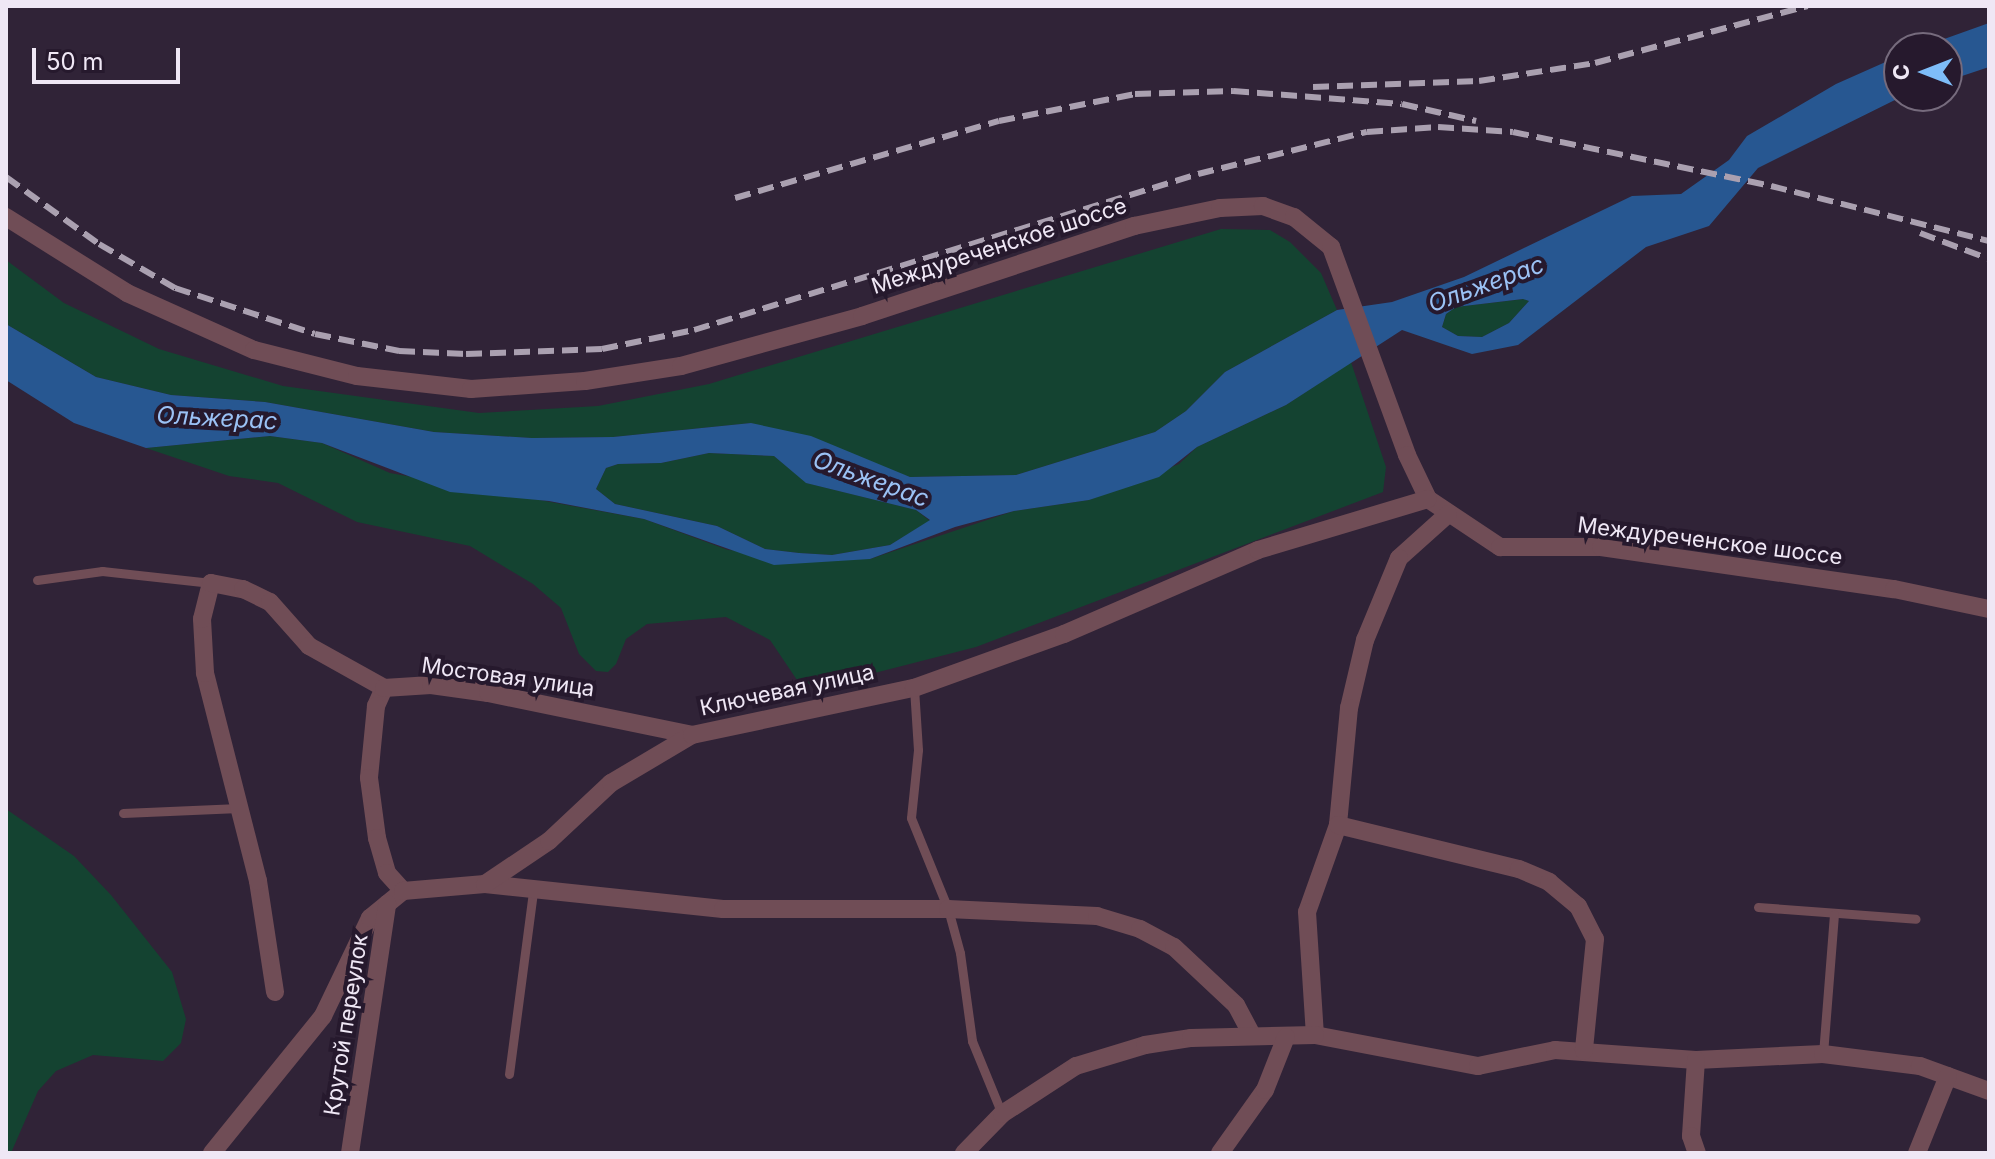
<!DOCTYPE html>
<meta charset="utf-8">
<style>
body{margin:0}
#map{position:relative;width:1995px;height:1159px;overflow:hidden;background:#302337;font-family:Inter,sans-serif}
div>[style]{position:absolute}
.green>*{inset:0;background:#144331}
.water>*{inset:0;background:#275791}
.service>*{height:9px;margin:-4.5px;padding:0 4.5px;transform-origin:4.5px;border-radius:4.5px;background:#704d56}
.minor>*{height:18px;margin:-9px;padding:0 9px;transform-origin:9px;border-radius:9px;background:#704d56}
.rail>*{height:6px;margin-top:-3px;transform-origin:0;background:repeating-linear-gradient(90deg,#aaa0b0 0 16px,transparent 0 24px)}
span{translate:-50% -50%;white-space:nowrap;text-align:center;line-height:1.15;-webkit-text-stroke:8px #26192d;paint-order:stroke}
.street-label{font-size:22px;color:#efe7f5}
.water-label{font-size:24px;color:#9bc2f5;font-style:italic}
.frame{position:absolute;inset:0;border:8px solid #efe7f5;pointer-events:none}
.north{position:absolute;left:1883px;top:32px;width:80px;height:80px;box-sizing:border-box;background:#26192d;border:2px solid #766b7d;border-radius:50%;rotate:270deg;font-size:22px;font-weight:700;line-height:32px;text-align:center;color:#efe7f5}
.north::after{content:'';display:block;margin:auto;width:28px;height:36px;background:#7ebdf9;clip-path:polygon(50% 0,100% 100%,50% 72%,0 100%)}
.scale{position:absolute;left:32px;top:48px;width:148px;height:36px;box-sizing:border-box;border:4px solid #efe7f5;border-top:0;padding-left:10px;font-size:24px;line-height:28px;white-space:nowrap;color:#efe7f5;-webkit-text-stroke:6px #26192d;paint-order:stroke}
</style>
<div id="map">
<div class="green">
<i style="clip-path:polygon(1221px 229px,1270px 230px,1290px 242px,1321px 273px,1337px 310px,1225px 372px,1186px 411px,1155px 432px,1016px 475px,910px 477px,751px 423px,613px 437px,532px 438px,434px 432px,265px 402px,171px 395px,96px 377px,6px 324px,6px 260px,64px 303px,159px 349px,283px 386px,479px 413px,598px 406px,709px 384px)"></i>
<i style="clip-path:polygon(1524px 299px,1529px 301px,1509px 323px,1482px 337px,1458px 336px,1442px 327px,1446px 314px,1456px 307px)"></i>
<i style="clip-path:polygon(1351px 362px,1386px 467px,1383px 492px,976px 647px,820px 687px,797px 680px,770px 640px,726px 617px,647px 624px,626px 639px,616px 664px,608px 672px,596px 671px,579px 654px,561px 608px,533px 584px,470px 546px,357px 522px,278px 483px,229px 476px,146px 448px,270px 436px,322px 443px,390px 473px,644px 519px,728px 550px,870px 559px,1014px 511px,1089px 500px,1179px 464px,1197px 447px,1286px 405px)"></i>
<i style="clip-path:polygon(709px 453px,774px 456px,807px 483px,916px 510px,930px 521px,890px 545px,832px 555px,799px 553px,765px 549px,717px 526px,615px 504px,596px 489px,606px 468px,618px 464px,661px 463px)"></i>
<i style="clip-path:polygon(6px 809px,74px 856px,111px 895px,172px 972px,186px 1019px,181px 1043px,163px 1061px,93px 1055px,56px 1071px,38px 1091px,11px 1153px,6px 1153px)"></i>
</div>
<div class="water">
<i style="clip-path:polygon(1989px 23px,1989px 67px,1947px 81px,1947px 48px,1919px 48px)"></i>
<i style="clip-path:polygon(evenodd,1899px 56px,1899px 96px,1903px 96px,1758px 168px,1709px 226px,1646px 247px,1518px 345px,1472px 354px,1402px 330px,1286px 405px,1197px 447px,1159px 477px,1089px 500px,1014px 511px,955px 527px,870px 559px,774px 565px,644px 519px,549px 501px,450px 492px,322px 443px,270px 436px,146px 448px,74px 423px,6px 380px,6px 324px,96px 377px,171px 395px,265px 402px,434px 432px,532px 438px,613px 437px,751px 423px,811px 436px,910px 477px,1016px 475px,1155px 432px,1186px 411px,1225px 372px,1337px 310px,1392px 302px,1464px 277px,1632px 196px,1681px 194px,1729px 160px,1747px 136px,1836px 84px,1899px 56px,1523px 299px,1529px 301px,1509px 323px,1482px 337px,1458px 336px,1442px 327px,1446px 314px,1456px 307px,1523px 299px,1899px 56px,709px 453px,774px 456px,806px 483px,916px 510px,930px 520px,890px 545px,832px 555px,799px 553px,765px 549px,717px 526px,615px 504px,596px 489px,606px 468px,618px 464px,661px 463px,709px 453px)"></i>
</div>
<div class="service">
<i style="left:37px;top:580px;width:66px;rotate:-7.9deg"></i>
<i style="left:102px;top:571px;width:110px;rotate:6.3deg"></i>
<i style="left:914px;top:688px;width:62px;rotate:86.3deg"></i>
<i style="left:918px;top:750px;width:68px;rotate:95.9deg"></i>
<i style="left:911px;top:818px;width:98px;rotate:67.9deg"></i>
<i style="left:948px;top:909px;width:46px;rotate:74.7deg"></i>
<i style="left:960px;top:953px;width:89px;rotate:82.2deg"></i>
<i style="left:972px;top:1041px;width:79px;rotate:67.7deg"></i>
<i style="left:123px;top:813px;width:116px;rotate:-2.5deg"></i>
<i style="left:1758px;top:907px;width:158px;rotate:4.3deg"></i>
<i style="left:1823px;top:1054px;width:140px;rotate:-85.5deg"></i>
<i style="left:509px;top:1074px;width:184px;rotate:-82.5deg"></i>
</div>
<div class="minor">
<i style="left:6px;top:217px;width:143px;rotate:32.1deg"></i>
<i style="left:127px;top:293px;width:139px;rotate:24.2deg"></i>
<i style="left:254px;top:350px;width:106px;rotate:14.2deg"></i>
<i style="left:357px;top:376px;width:115px;rotate:6.5deg"></i>
<i style="left:471px;top:389px;width:114px;rotate:-4deg"></i>
<i style="left:585px;top:381px;width:97px;rotate:-8.9deg"></i>
<i style="left:681px;top:366px;width:188px;rotate:-15.4deg"></i>
<i style="left:862px;top:316px;width:287px;rotate:-18.3deg"></i>
<i style="left:1134px;top:226px;width:88px;rotate:-11.8deg"></i>
<i style="left:1220px;top:208px;width:43px;rotate:-2.7deg"></i>
<i style="left:1263px;top:206px;width:33px;rotate:20deg"></i>
<i style="left:1294px;top:217px;width:48px;rotate:39deg"></i>
<i style="left:1331px;top:247px;width:221px;rotate:69.9deg"></i>
<i style="left:1407px;top:455px;width:49px;rotate:64.5deg"></i>
<i style="left:1428px;top:499px;width:87px;rotate:33.7deg"></i>
<i style="left:1500px;top:547px;width:101px"></i>
<i style="left:1601px;top:547px;width:296px;rotate:8.2deg"></i>
<i style="left:1894px;top:589px;width:97px;rotate:11.9deg"></i>
<i style="left:1448px;top:514px;width:66px;rotate:138.1deg"></i>
<i style="left:1399px;top:558px;width:89px;rotate:112.5deg"></i>
<i style="left:1365px;top:640px;width:70px;rotate:103.2deg"></i>
<i style="left:1349px;top:708px;width:118px;rotate:95.4deg"></i>
<i style="left:1338px;top:825px;width:92px;rotate:109.6deg"></i>
<i style="left:1307px;top:912px;width:123px;rotate:86.3deg"></i>
<i style="left:1315px;top:1035px;width:166px;rotate:10.8deg"></i>
<i style="left:1478px;top:1066px;width:79px;rotate:-11.7deg"></i>
<i style="left:1555px;top:1050px;width:141px;rotate:4.1deg"></i>
<i style="left:1696px;top:1060px;width:127px;rotate:-2.7deg"></i>
<i style="left:1823px;top:1054px;width:98px;rotate:7.1deg"></i>
<i style="left:1920px;top:1066px;width:73px;rotate:19.9deg"></i>
<i style="left:384px;top:688px;width:20px;rotate:114deg"></i>
<i style="left:376px;top:706px;width:72px;rotate:95.6deg"></i>
<i style="left:369px;top:778px;width:61px;rotate:82.4deg"></i>
<i style="left:377px;top:838px;width:36px;rotate:74deg"></i>
<i style="left:387px;top:873px;width:24px;rotate:48deg"></i>
<i style="left:1338px;top:825px;width:186px;rotate:13.7deg"></i>
<i style="left:1519px;top:869px;width:33px;rotate:23deg"></i>
<i style="left:1549px;top:882px;width:38px;rotate:40deg"></i>
<i style="left:1578px;top:906px;width:37px;rotate:63deg"></i>
<i style="left:1595px;top:939px;width:112px;rotate:95.7deg"></i>
<i style="left:485px;top:884px;width:239px;rotate:6deg"></i>
<i style="left:723px;top:909px;width:225px"></i>
<i style="left:948px;top:909px;width:149px;rotate:2.7deg"></i>
<i style="left:1097px;top:916px;width:45px;rotate:16.8deg"></i>
<i style="left:1140px;top:929px;width:38px;rotate:28deg"></i>
<i style="left:1174px;top:947px;width:85px;rotate:43.1deg"></i>
<i style="left:1236px;top:1005px;width:32px;rotate:62deg"></i>
<i style="left:275px;top:992px;width:112px;rotate:-98.7deg"></i>
<i style="left:258px;top:881px;width:215px;rotate:-104.3deg"></i>
<i style="left:205px;top:673px;width:54px;rotate:-93.2deg"></i>
<i style="left:202px;top:619px;width:37px;rotate:-76deg"></i>
<i style="left:211px;top:583px;width:33px;rotate:11deg"></i>
<i style="left:243px;top:589px;width:30px;rotate:26deg"></i>
<i style="left:270px;top:602px;width:59px;rotate:48.4deg"></i>
<i style="left:309px;top:646px;width:86px;rotate:29.2deg"></i>
<i style="left:384px;top:688px;width:47px;rotate:-3.7deg"></i>
<i style="left:431px;top:685px;width:58px;rotate:8deg"></i>
<i style="left:488px;top:693px;width:208px;rotate:11.6deg"></i>
<i style="left:1696px;top:1060px;width:76px;rotate:93.8deg"></i>
<i style="left:1691px;top:1136px;width:18px;rotate:71deg"></i>
<i style="left:212px;top:1153px;width:176px;rotate:-51deg"></i>
<i style="left:323px;top:1016px;width:109px;rotate:-64.4deg"></i>
<i style="left:370px;top:918px;width:43px;rotate:-39.3deg"></i>
<i style="left:403px;top:891px;width:82px;rotate:-4.9deg"></i>
<i style="left:485px;top:884px;width:77px;rotate:-33.9deg"></i>
<i style="left:549px;top:841px;width:85px;rotate:-43.1deg"></i>
<i style="left:611px;top:783px;width:94px;rotate:-30.7deg"></i>
<i style="left:692px;top:735px;width:227px;rotate:-12deg"></i>
<i style="left:914px;top:688px;width:159px;rotate:-19.8deg"></i>
<i style="left:1064px;top:634px;width:211px;rotate:-23.4deg"></i>
<i style="left:1258px;top:550px;width:177px;rotate:-16.7deg"></i>
<i style="left:350px;top:1153px;width:252px;rotate:-81.5deg"></i>
<i style="left:964px;top:1153px;width:54px;rotate:-45.7deg"></i>
<i style="left:1002px;top:1114px;width:88px;rotate:-33deg"></i>
<i style="left:1076px;top:1066px;width:72px;rotate:-16.9deg"></i>
<i style="left:1145px;top:1045px;width:47px;rotate:-8.7deg"></i>
<i style="left:1191px;top:1038px;width:124px;rotate:-1.4deg"></i>
<i style="left:1220px;top:1153px;width:77px;rotate:-54.5deg"></i>
<i style="left:1265px;top:1090px;width:57px;rotate:-68.4deg"></i>
<i style="left:1917px;top:1153px;width:83px;rotate:-68.1deg"></i>
</div>
<div class="rail">
<i style="left:1313px;top:87px;width:166px;rotate:-2.1deg"></i>
<i style="left:1479px;top:81px;width:117px;rotate:-8.8deg"></i>
<i style="left:1595px;top:63px;width:220px;rotate:-15deg"></i>
<i style="left:6px;top:177px;width:115px;rotate:35.8deg"></i>
<i style="left:99px;top:244px;width:88px;rotate:30.1deg"></i>
<i style="left:175px;top:288px;width:147px;rotate:18.2deg"></i>
<i style="left:315px;top:334px;width:86px;rotate:11.4deg"></i>
<i style="left:399px;top:351px;width:67px;rotate:2.6deg"></i>
<i style="left:466px;top:354px;width:136px;rotate:-2.1deg"></i>
<i style="left:602px;top:349px;width:94px;rotate:-11.7deg"></i>
<i style="left:694px;top:330px;width:528px;rotate:-17.2deg"></i>
<i style="left:1198px;top:174px;width:174px;rotate:-14deg"></i>
<i style="left:1367px;top:132px;width:71px;rotate:-4deg"></i>
<i style="left:1438px;top:127px;width:75px;rotate:3.8deg"></i>
<i style="left:1513px;top:132px;width:264px;rotate:11.8deg"></i>
<i style="left:1771px;top:186px;width:225px;rotate:14.2deg"></i>
<i style="left:735px;top:198px;width:275px;rotate:-16.3deg"></i>
<i style="left:999px;top:121px;width:139px;rotate:-11.2deg"></i>
<i style="left:1135px;top:94px;width:98px;rotate:-1.8deg"></i>
<i style="left:1233px;top:91px;width:169px;rotate:4.4deg"></i>
<i style="left:1402px;top:104px;width:76px;rotate:12.9deg"></i>
<i style="left:1920px;top:233px;width:74px;rotate:20.6deg"></i>
</div>
<div class="street-label">
<span style="left:999px;top:246px;rotate:-18deg">Междуреченское шоссе</span>
<span style="left:1710px;top:541px;rotate:7deg">Междуреченское шоссе</span>
<span style="left:508px;top:677px;rotate:8deg">Мостовая улица</span>
<span style="left:787px;top:690px;rotate:-12deg">Ключевая улица</span>
<span style="left:346px;top:1025px;rotate:-81deg">Крутой переулок</span>
</div>
<div class="water-label">
<span style="left:1486px;top:284px;rotate:-20deg">Ольжерас</span>
<span style="left:217px;top:418px;rotate:3deg">Ольжерас</span>
<span style="left:871px;top:479px;rotate:20deg">Ольжерас</span>
</div>
<div class="frame"></div>
<div class="north">С</div>
<div class="scale">50 m</div>
</div>
